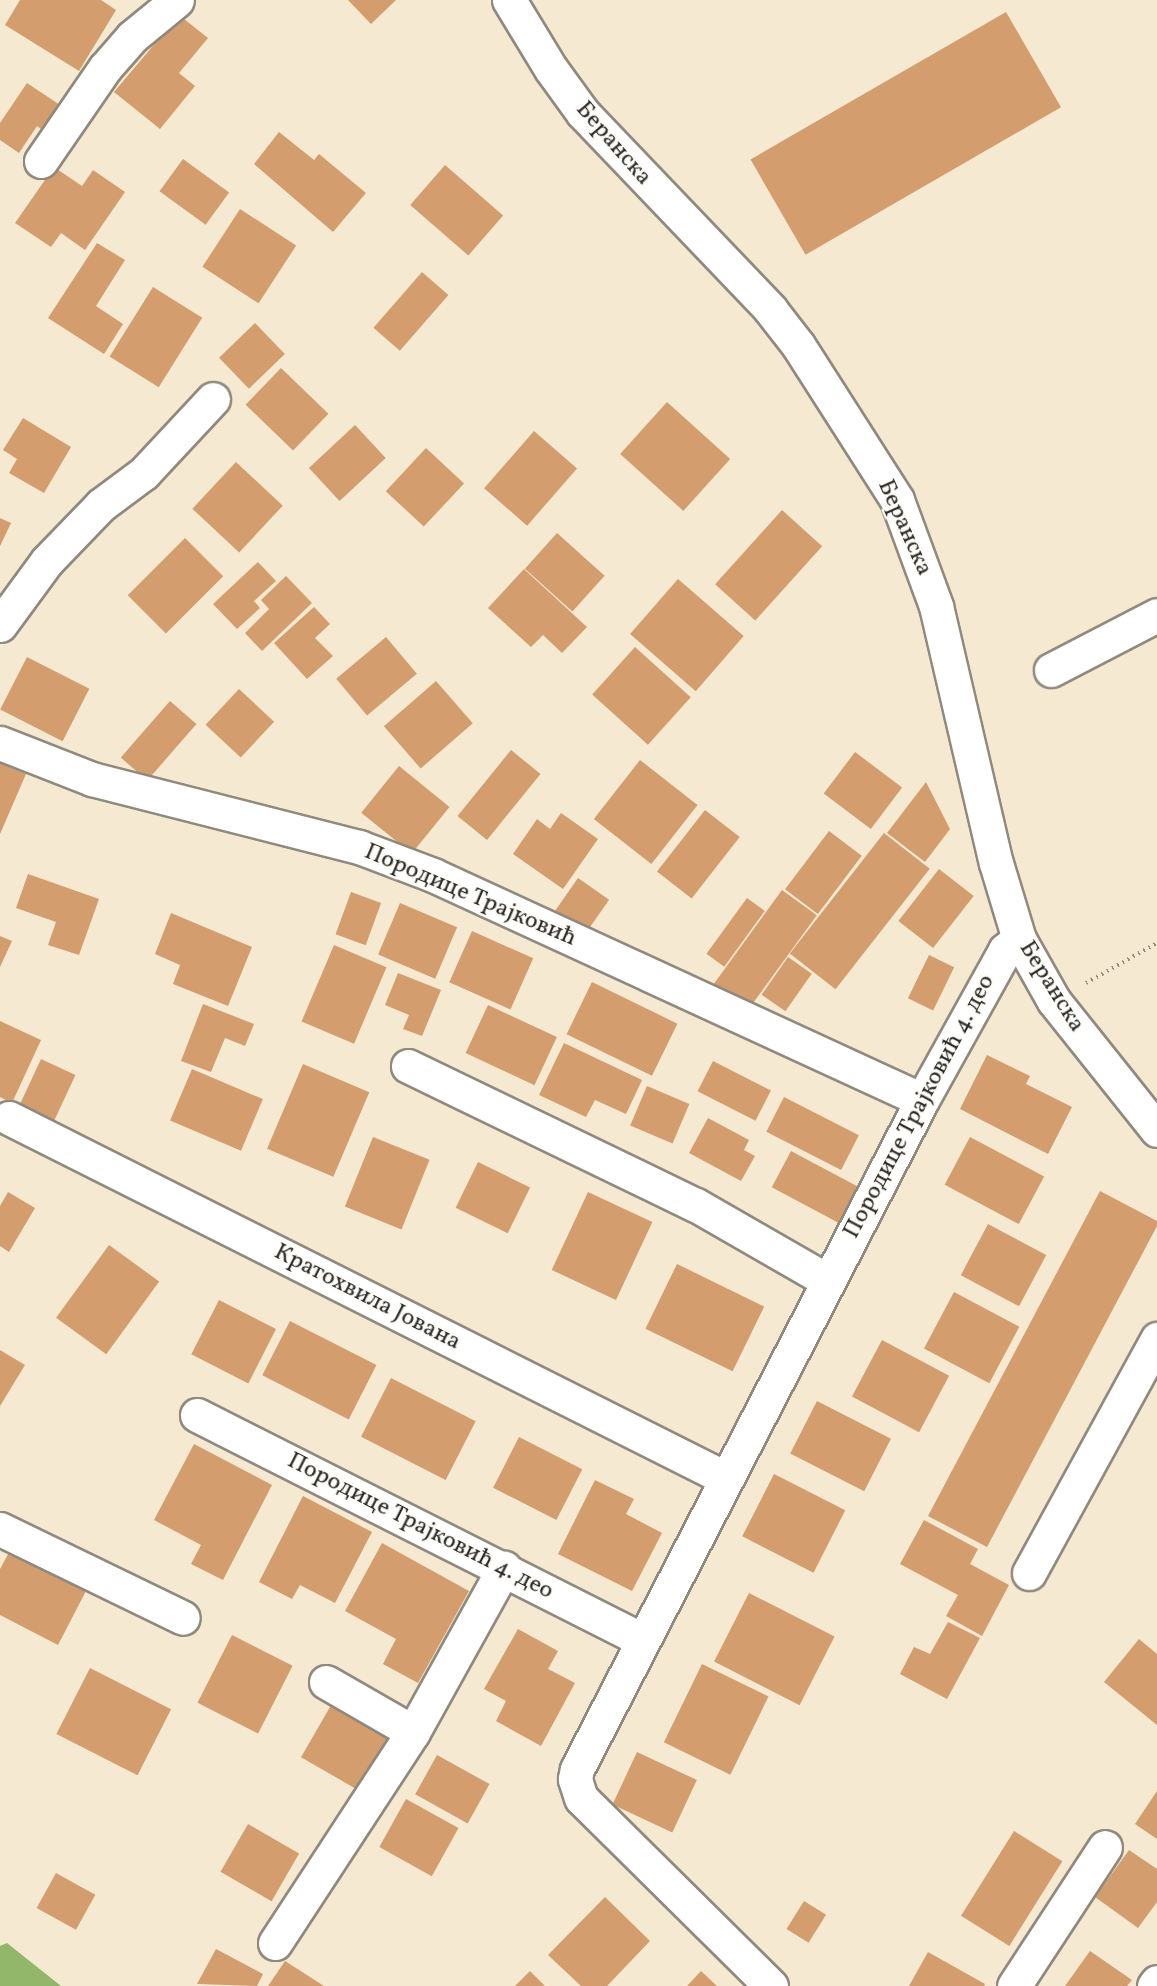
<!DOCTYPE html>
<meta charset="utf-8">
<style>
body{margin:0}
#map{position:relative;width:1157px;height:1986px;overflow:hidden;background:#f5e9d2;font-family:Vollkorn,serif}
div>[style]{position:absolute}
.forest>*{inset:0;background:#92b66a}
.building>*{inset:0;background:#d39d6d;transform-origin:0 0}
.path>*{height:4px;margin-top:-2px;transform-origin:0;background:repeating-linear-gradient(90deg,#908a7e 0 1.5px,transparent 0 6px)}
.roads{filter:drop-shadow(2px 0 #908a7e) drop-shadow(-2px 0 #908a7e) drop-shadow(0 2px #908a7e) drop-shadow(0 -2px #908a7e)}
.minor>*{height:33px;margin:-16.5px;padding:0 16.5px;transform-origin:16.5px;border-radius:16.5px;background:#fff}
span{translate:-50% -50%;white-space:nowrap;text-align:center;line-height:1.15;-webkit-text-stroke:4.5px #fdfcf7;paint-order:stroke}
.street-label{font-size:24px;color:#2b2b2b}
</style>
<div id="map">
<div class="forest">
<i style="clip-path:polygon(7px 1943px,61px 1986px,0 1986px,0 1946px)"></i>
</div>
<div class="building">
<i style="clip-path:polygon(20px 0,101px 0,116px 10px,79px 71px,5px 25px)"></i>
<i style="clip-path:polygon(348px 0,396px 0,371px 24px)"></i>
<i style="left:1006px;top:12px;width:110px;height:295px;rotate:60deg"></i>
<i style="clip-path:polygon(179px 15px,208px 38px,179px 73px,195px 86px,160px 129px,114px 92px)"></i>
<i style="clip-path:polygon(27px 83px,66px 109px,49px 135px,37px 126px,19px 153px,0 140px,0 123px)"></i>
<i style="clip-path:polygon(279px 132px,314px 160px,319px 154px,366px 193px,333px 232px,254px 164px)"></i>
<i style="left:183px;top:159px;width:57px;height:40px;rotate:36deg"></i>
<i style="left:445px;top:165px;width:77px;height:53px;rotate:41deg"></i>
<i style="clip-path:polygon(54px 167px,82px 186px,93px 170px,125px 192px,85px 250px,61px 233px,51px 247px,15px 223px)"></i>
<i style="left:240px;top:209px;width:67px;height:69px;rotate:33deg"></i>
<i style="clip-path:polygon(97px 243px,125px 260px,96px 306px,123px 324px,104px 354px,48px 318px)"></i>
<i style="left:422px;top:272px;width:35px;height:74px;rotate:41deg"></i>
<i style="left:153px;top:287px;width:58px;height:82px;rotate:32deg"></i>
<i style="left:255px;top:323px;width:43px;height:50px;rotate:46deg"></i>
<i style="left:281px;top:368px;width:66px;height:51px;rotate:44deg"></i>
<i style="left:667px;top:402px;width:85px;height:70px;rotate:42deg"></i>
<i style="clip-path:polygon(23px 418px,71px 447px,44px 493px,9px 473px,17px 459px,3px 450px)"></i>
<i style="left:355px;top:425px;width:45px;height:63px;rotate:47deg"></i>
<i style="left:534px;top:431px;width:57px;height:76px;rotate:41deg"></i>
<i style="left:426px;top:448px;width:52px;height:59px;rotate:43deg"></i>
<i style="left:236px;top:462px;width:64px;height:64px;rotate:43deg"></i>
<i style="left:782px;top:510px;width:54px;height:100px;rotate:42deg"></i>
<i style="clip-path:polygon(0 518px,11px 523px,0 546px)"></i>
<i style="left:557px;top:533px;width:64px;height:48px;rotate:42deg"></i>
<i style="left:185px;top:538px;width:54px;height:81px;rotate:45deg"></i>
<i style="clip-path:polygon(258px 562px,276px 581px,254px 601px,260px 608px,237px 629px,213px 604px)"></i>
<i style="clip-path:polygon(524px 569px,587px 627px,562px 653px,543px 635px,531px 647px,488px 608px)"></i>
<i style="clip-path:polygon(286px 576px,312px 603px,262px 651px,245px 633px,269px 609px,261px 600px)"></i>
<i style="left:678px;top:579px;width:87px;height:73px;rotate:41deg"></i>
<i style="clip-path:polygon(314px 607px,330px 624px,315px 638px,333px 656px,307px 679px,274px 643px)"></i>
<i style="left:386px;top:637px;width:48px;height:65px;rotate:50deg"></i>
<i style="left:635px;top:647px;width:75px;height:64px;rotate:42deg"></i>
<i style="left:27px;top:657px;width:70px;height:59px;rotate:27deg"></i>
<i style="left:436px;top:681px;width:56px;height:69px;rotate:49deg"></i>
<i style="left:239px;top:689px;width:48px;height:49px;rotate:43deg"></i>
<i style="left:170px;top:701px;width:35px;height:75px;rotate:41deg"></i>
<i style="left:511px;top:750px;width:38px;height:85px;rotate:39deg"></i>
<i style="left:855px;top:752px;width:59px;height:52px;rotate:37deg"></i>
<i style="left:640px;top:760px;width:73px;height:75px;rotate:38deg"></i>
<i style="clip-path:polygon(0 763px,26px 774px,0 834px)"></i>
<i style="left:399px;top:766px;width:65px;height:60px;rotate:39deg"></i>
<i style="clip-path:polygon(926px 782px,950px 829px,925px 862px,887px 833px)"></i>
<i style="left:705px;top:810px;width:44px;height:78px;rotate:38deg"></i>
<i style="clip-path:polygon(561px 813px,598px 839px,563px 889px,513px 854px,537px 819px,550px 829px)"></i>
<i style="left:829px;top:831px;width:41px;height:73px;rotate:37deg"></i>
<i style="left:884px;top:833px;width:58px;height:153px;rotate:38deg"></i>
<i style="left:939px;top:869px;width:44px;height:66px;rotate:38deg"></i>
<i style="clip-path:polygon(28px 874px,99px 899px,79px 955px,48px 945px,56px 922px,16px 908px)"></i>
<i style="left:578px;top:878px;width:38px;height:42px;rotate:35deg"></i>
<i style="left:782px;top:890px;width:43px;height:117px;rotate:36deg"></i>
<i style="left:351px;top:892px;width:32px;height:45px;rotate:20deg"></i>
<i style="left:747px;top:898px;width:22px;height:69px;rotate:36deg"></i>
<i style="left:400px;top:903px;width:62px;height:56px;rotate:23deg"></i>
<i style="clip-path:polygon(171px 913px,252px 947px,228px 1006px,173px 984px,180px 965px,155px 954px)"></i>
<i style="left:472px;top:931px;width:67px;height:56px;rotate:24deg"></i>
<i style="clip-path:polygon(0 936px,12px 941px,0 967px)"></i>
<i style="left:334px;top:945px;width:57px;height:83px;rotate:23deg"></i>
<i style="left:929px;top:955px;width:28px;height:48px;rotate:26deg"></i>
<i style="left:788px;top:957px;width:29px;height:46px;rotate:35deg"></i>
<i style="clip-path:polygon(398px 973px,441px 990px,422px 1036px,403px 1029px,409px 1015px,385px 1005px)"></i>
<i style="left:592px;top:982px;width:95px;height:58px;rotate:26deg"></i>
<i style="clip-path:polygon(203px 1004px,254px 1024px,245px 1046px,225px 1038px,211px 1072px,181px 1061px)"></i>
<i style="left:488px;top:1005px;width:76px;height:53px;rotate:25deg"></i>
<i style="clip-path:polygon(0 1021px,41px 1040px,12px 1103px,0 1097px)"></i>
<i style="clip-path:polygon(564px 1043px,642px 1080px,626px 1114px,595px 1100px,586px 1117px,539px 1095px)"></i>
<i style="clip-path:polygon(987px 1055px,1030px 1076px,1026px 1084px,1072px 1107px,1048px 1154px,960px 1109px)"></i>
<i style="left:41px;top:1059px;width:38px;height:57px;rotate:25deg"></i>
<i style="left:713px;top:1061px;width:65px;height:34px;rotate:27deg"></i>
<i style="left:303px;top:1064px;width:72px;height:92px;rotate:23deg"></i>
<i style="left:192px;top:1069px;width:77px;height:56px;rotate:23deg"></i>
<i style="left:647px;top:1086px;width:46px;height:43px;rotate:23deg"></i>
<i style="left:784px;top:1097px;width:84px;height:39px;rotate:27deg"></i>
<i style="clip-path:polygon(708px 1118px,749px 1140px,744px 1150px,755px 1156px,741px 1181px,689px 1153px)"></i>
<i style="left:373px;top:1137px;width:61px;height:75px;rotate:22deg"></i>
<i style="left:970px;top:1137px;width:84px;height:54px;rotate:28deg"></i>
<i style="left:791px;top:1151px;width:84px;height:41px;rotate:28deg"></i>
<i style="left:478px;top:1162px;width:58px;height:51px;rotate:26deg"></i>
<i style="clip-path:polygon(1100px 1191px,1157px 1221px,1157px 1226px,987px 1547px,928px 1516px)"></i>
<i style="clip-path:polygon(8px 1192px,35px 1208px,9px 1252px,0 1246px,0 1206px)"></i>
<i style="left:588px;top:1192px;width:71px;height:86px;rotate:25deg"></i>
<i style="left:988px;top:1224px;width:66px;height:58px;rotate:28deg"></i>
<i style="left:109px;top:1245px;width:62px;height:90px;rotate:36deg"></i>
<i style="left:677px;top:1264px;width:97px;height:72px;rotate:26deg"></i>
<i style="left:954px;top:1292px;width:74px;height:64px;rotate:28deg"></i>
<i style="left:219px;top:1300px;width:64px;height:61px;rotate:27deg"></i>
<i style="left:290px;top:1321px;width:97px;height:61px;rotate:27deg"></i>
<i style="left:882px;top:1340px;width:76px;height:64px;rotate:28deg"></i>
<i style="clip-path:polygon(0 1350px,25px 1365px,0 1406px)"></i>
<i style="left:391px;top:1378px;width:95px;height:66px;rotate:27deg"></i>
<i style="left:817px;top:1401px;width:83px;height:59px;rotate:27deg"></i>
<i style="left:519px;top:1437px;width:71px;height:57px;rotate:27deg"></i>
<i style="clip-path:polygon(194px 1444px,272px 1485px,223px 1580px,191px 1564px,201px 1545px,154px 1520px)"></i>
<i style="left:774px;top:1474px;width:80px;height:70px;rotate:27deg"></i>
<i style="clip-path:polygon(595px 1480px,634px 1499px,626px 1514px,662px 1533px,632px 1591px,558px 1554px)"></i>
<i style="clip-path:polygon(303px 1496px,372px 1532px,335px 1603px,300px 1585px,292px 1599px,259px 1582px)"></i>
<i style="clip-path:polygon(924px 1520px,978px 1549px,970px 1564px,1009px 1585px,982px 1636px,946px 1616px,958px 1595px,900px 1564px)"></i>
<i style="clip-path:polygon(382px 1543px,469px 1591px,418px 1683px,383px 1664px,396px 1639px,345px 1611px)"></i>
<i style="clip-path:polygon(12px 1547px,88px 1587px,58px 1645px,0 1615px,0 1569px)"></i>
<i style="left:749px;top:1593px;width:96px;height:77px;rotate:27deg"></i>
<i style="clip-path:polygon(948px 1622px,980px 1638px,947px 1699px,900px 1674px,914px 1647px,930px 1654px)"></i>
<i style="clip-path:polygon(518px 1629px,558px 1651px,548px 1669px,575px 1683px,541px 1746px,496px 1721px,506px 1701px,484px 1689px)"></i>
<i style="left:232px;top:1635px;width:68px;height:76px;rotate:27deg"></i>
<i style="clip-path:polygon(1139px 1639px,1157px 1654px,1157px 1725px,1104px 1682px)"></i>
<i style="left:702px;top:1664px;width:74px;height:87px;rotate:26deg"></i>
<i style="left:90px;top:1668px;width:91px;height:74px;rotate:27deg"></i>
<i style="left:334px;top:1700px;width:68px;height:66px;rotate:30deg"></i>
<i style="left:637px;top:1752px;width:66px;height:58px;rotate:25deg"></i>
<i style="left:437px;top:1755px;width:60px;height:45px;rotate:29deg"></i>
<i style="clip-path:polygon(1157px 1791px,1157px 1839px,1135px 1824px)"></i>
<i style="left:406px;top:1799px;width:60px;height:55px;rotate:29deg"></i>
<i style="left:248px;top:1824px;width:59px;height:55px;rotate:30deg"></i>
<i style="left:1014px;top:1831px;width:57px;height:100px;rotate:32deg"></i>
<i style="clip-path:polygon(1129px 1850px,1157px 1869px,1157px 1902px,1138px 1928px,1095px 1897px)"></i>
<i style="left:56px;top:1873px;width:45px;height:40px;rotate:29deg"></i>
<i style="clip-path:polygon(605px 1897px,650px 1941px,607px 1986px,581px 1986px,548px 1955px)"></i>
<i style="left:804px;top:1901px;width:26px;height:33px;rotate:32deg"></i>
<i style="clip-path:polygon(216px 1949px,263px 1974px,257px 1986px,197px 1984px)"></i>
<i style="clip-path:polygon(1090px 1951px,1132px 1980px,1127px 1986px,1065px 1986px)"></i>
<i style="clip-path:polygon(928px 1952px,985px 1984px,984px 1986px,909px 1986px)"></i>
<i style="clip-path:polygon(285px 1961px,324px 1986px,268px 1986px)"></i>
<i style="clip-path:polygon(530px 1971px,545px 1986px,515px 1986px)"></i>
<i style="clip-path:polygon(701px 1971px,717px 1986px,687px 1986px)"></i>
</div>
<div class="path">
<i style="left:1086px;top:983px;width:81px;rotate:-29.4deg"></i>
</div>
<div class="roads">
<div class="minor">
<i style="left:509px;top:0;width:81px;rotate:58.7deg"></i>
<i style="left:551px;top:69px;width:54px;rotate:54deg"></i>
<i style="left:583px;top:113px;width:271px;rotate:46.3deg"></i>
<i style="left:770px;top:309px;width:46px;rotate:52.1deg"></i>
<i style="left:798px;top:345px;width:184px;rotate:57.4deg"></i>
<i style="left:897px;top:500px;width:113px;rotate:69.8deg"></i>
<i style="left:936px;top:606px;width:264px;rotate:76.9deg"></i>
<i style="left:996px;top:863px;width:79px;rotate:73.2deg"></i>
<i style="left:1019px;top:939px;width:71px;rotate:60.6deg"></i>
<i style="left:1054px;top:1001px;width:165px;rotate:51.4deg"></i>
<i style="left:41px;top:161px;width:113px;rotate:-55.5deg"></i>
<i style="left:105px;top:68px;width:41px;rotate:-48.9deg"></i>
<i style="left:132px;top:37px;width:58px;rotate:-39.4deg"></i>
<i style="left:0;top:625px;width:79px;rotate:-53.7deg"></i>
<i style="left:47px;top:561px;width:78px;rotate:-46deg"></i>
<i style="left:101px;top:505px;width:54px;rotate:-36.7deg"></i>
<i style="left:144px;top:473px;width:101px;rotate:-47deg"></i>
<i style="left:1051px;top:670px;width:119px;rotate:-27.4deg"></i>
<i style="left:0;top:743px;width:99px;rotate:21.4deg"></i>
<i style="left:92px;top:779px;width:276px;rotate:14.3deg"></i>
<i style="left:359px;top:847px;width:79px;rotate:20.7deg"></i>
<i style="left:433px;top:875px;width:538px;rotate:24.71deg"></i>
<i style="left:408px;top:1066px;width:320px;rotate:25.8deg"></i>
<i style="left:696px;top:1205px;width:152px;rotate:29.9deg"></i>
<i style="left:9px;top:1118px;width:801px;rotate:26.69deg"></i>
<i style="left:197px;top:1415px;width:499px;rotate:26.8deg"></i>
<i style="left:0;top:1529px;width:203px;rotate:25.9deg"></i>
<i style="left:1029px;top:1573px;width:267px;rotate:-61.3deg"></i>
<i style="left:326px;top:1682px;width:100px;rotate:29.9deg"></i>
<i style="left:275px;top:1943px;width:252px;rotate:-56.8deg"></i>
<i style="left:413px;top:1732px;width:188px;rotate:-61deg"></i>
<i style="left:771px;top:1986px;width:267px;rotate:-135.3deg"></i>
<i style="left:581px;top:1798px;width:20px;rotate:-108deg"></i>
<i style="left:575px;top:1779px;width:10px;rotate:-79deg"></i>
<i style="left:577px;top:1769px;width:753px;rotate:-62.72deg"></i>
<i style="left:922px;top:1100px;width:171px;rotate:-61deg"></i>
<i style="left:1005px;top:950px;width:18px;rotate:-38deg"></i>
<i style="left:1014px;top:1986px;width:166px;rotate:-56.8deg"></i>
<i style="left:1154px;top:1986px;width:5px;rotate:-53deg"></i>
</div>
</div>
<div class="street-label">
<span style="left:613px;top:144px;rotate:49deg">Беранска</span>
<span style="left:904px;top:528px;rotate:66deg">Беранска</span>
<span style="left:470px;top:896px;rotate:23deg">Породице Трајковић</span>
<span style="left:1051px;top:987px;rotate:58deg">Беранска</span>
<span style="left:920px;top:1107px;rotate:-62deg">Породице Трајковић 4. део</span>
<span style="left:367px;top:1298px;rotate:27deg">Кратохвила Јована</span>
<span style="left:420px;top:1527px;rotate:27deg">Породице Трајковић 4. део</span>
</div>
</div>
